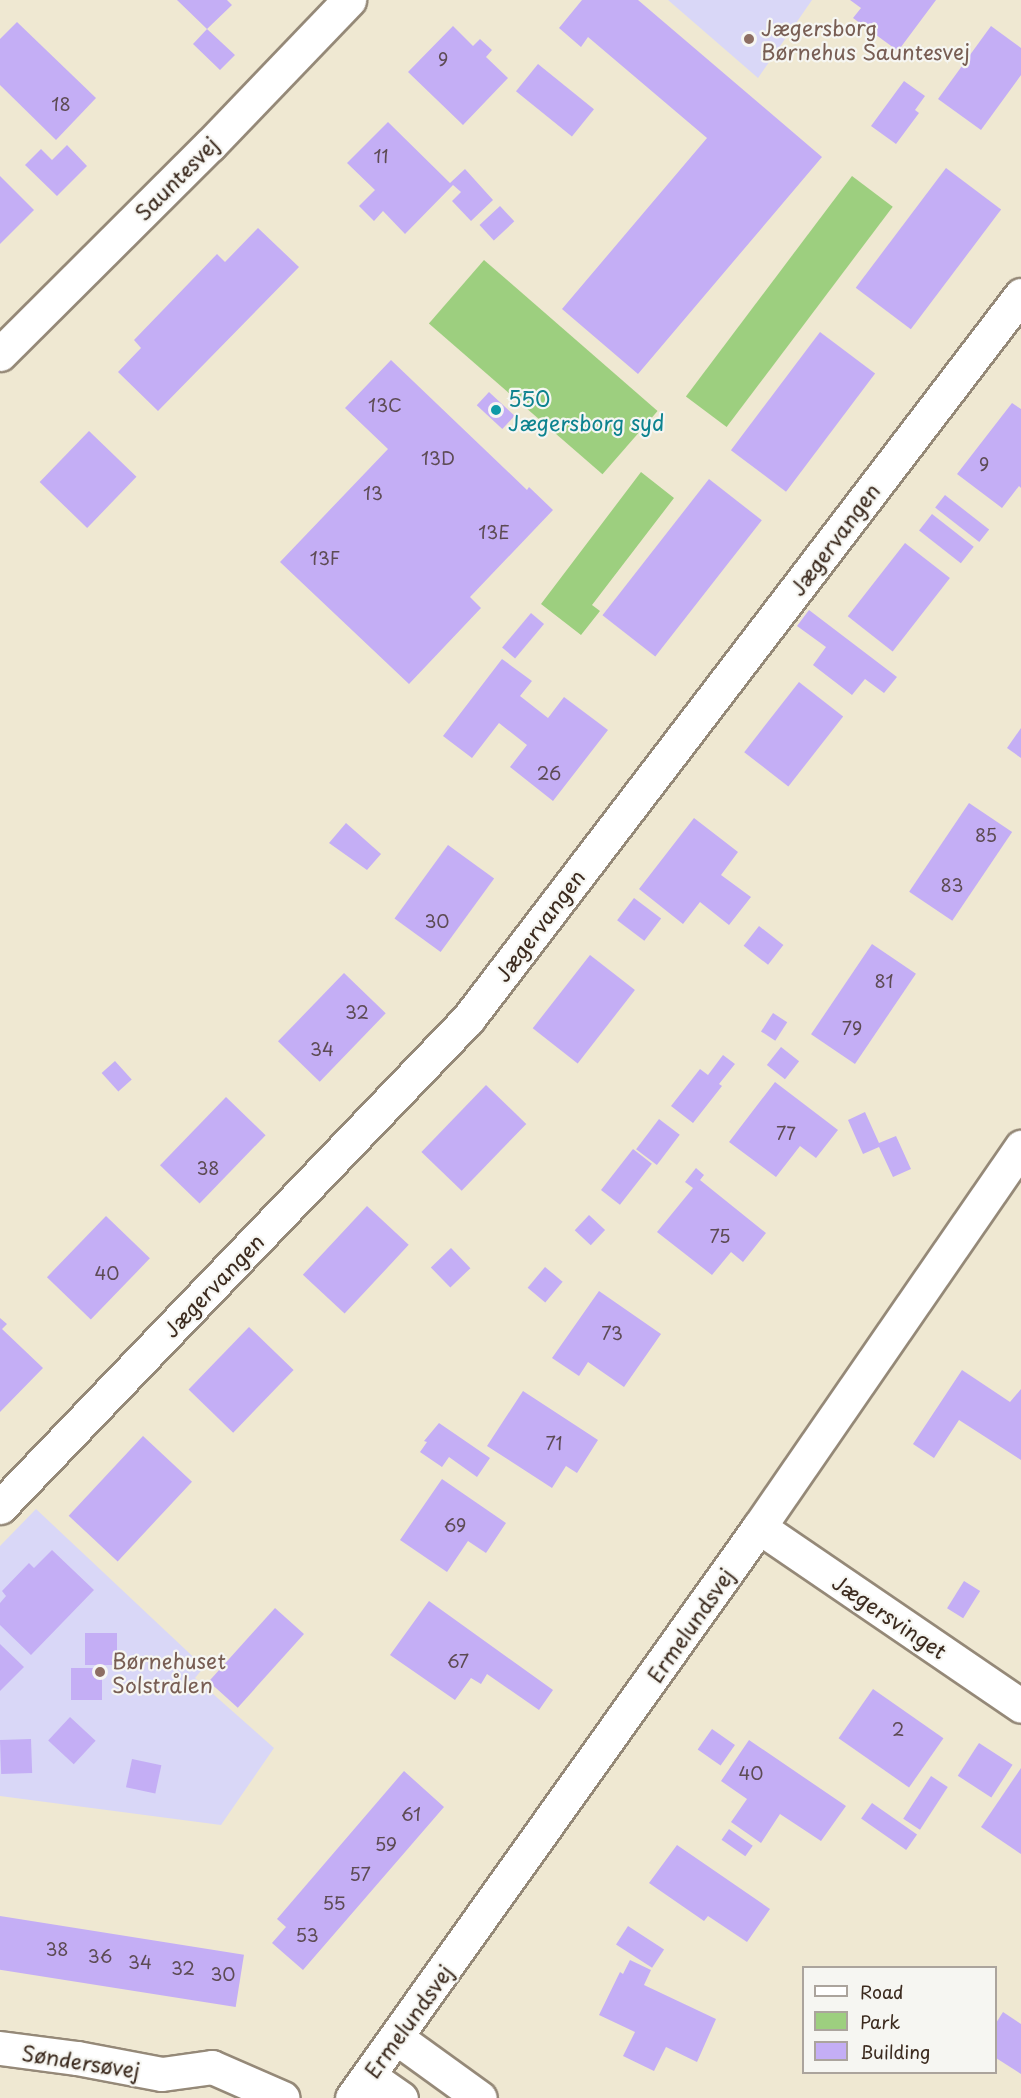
<!DOCTYPE html>
<meta charset="utf-8">
<style>
body{margin:0}
#map{position:relative;width:1021px;height:2098px;overflow:hidden;background:#efe8d2;font-family:"Playpen Sans",sans-serif}
div>[style]{position:absolute}
.built>*{inset:0;background:#d9d7f7}
.green>*{inset:0;background:#9dcf7f;transform-origin:0 0}
.building>*{inset:0;background:#c4aef5;transform-origin:0 0}
.roads{filter:drop-shadow(2px 0 #958978) drop-shadow(-2px 0 #958978) drop-shadow(0 2px #958978) drop-shadow(0 -2px #958978)}
.street>*{height:33px;margin:-16.5px;padding:0 16.5px;transform-origin:16.5px;border-radius:16.5px;background:#fff}
.secondary>*{height:33px;margin:-16.5px;padding:0 16.5px;transform-origin:16.5px;border-radius:16.5px;background:#fff}
.dots>*{width:16px;height:16px;translate:-50% -50%;box-sizing:border-box;border:3px solid #f6f6f2;border-radius:50%}
span{translate:-50% -50%;white-space:nowrap;text-align:center;line-height:1.15;-webkit-text-stroke:4.5px #f6f6f2;paint-order:stroke}
.number-label{font-size:18px;color:#5d4b54}
.number-label span{-webkit-text-stroke-width:0}
.education-label{font-size:21px;color:#785e54}
.left{translate:0 -50%;text-align:left}
.street-label{font-size:21px;color:#3b2a1e}
.culture-label{font-size:21px;color:#0d838f}
.legend{position:absolute;left:802px;top:1966px;width:195px;height:108px;box-sizing:border-box;background:#f6f6f2;border:2px solid #aba49d;margin:0;padding:8px 10px;list-style:none;font-size:18px;color:#3b2a1e}
.legend li{display:flex;align-items:center;gap:12px;height:30px}
.legend b{width:30px;border:2px solid #aba49d}
</style>
<div id="map">
<div class="built">
<i style="clip-path:polygon(668px 0,812px 0,758px 78px)"></i>
<i style="clip-path:polygon(36px 1509px,204px 1667px,195px 1678px,274px 1748px,221px 1825px,0 1796px,0 1546px)"></i>
</div>
<div class="green">
<i style="left:852px;top:176px;width:51px;height:276px;rotate:37deg"></i>
<i style="left:484px;top:260px;width:230px;height:84px;rotate:41deg"></i>
<i style="clip-path:polygon(641px 472px,674px 498px,592px 605px,600px 611px,581px 635px,541px 604px)"></i>
</div>
<div class="building">
<i style="clip-path:polygon(177px 0,227px 0,232px 5px,207px 29px,235px 55px,220px 70px,193px 44px,207px 29px)"></i>
<i style="clip-path:polygon(582px 0,638px 0,822px 157px,638px 374px,562px 309px,707px 138px,588px 37px,581px 47px,559px 28px)"></i>
<i style="clip-path:polygon(850px 0,936px 0,898px 51px,853px 18px,861px 8px)"></i>
<i style="clip-path:polygon(17px 22px,96px 98px,56px 140px,0 85px,0 39px)"></i>
<i style="clip-path:polygon(453px 26px,473px 46px,480px 39px,492px 50px,486px 57px,508px 78px,463px 125px,408px 72px)"></i>
<i style="clip-path:polygon(991px 26px,1021px 48px,1021px 75px,981px 130px,938px 99px)"></i>
<i style="left:538px;top:64px;width:72px;height:35px;rotate:39deg"></i>
<i style="clip-path:polygon(904px 81px,925px 96px,915px 110px,919px 113px,896px 144px,871px 126px)"></i>
<i style="clip-path:polygon(388px 122px,450px 183px,465px 169px,493px 200px,471px 221px,452px 201px,461px 192px,453px 185px,405px 234px,383px 211px,374px 221px,359px 206px,375px 190px,347px 163px)"></i>
<i style="clip-path:polygon(67px 145px,87px 166px,57px 196px,25px 165px,41px 149px,52px 160px)"></i>
<i style="left:946px;top:168px;width:69px;height:150px;rotate:37deg"></i>
<i style="clip-path:polygon(0 176px,34px 210px,0 244px)"></i>
<i style="left:500px;top:206px;width:21px;height:28px;rotate:47deg"></i>
<i style="clip-path:polygon(258px 228px,299px 267px,158px 411px,118px 372px,141px 348px,134px 340px,217px 254px,225px 262px)"></i>
<i style="left:820px;top:332px;width:69px;height:148px;rotate:37deg"></i>
<i style="clip-path:polygon(391px 360px,527px 490px,529px 487px,553px 510px,470px 597px,481px 608px,409px 684px,280px 562px,388px 449px,345px 408px)"></i>
<i style="left:489px;top:392px;width:35px;height:18px;rotate:43deg"></i>
<i style="clip-path:polygon(1012px 403px,1021px 409px,1021px 488px,1019px 486px,1002px 508px,957px 474px)"></i>
<i style="left:89px;top:431px;width:66px;height:71px;rotate:44deg"></i>
<i style="left:709px;top:479px;width:67px;height:173px;rotate:38deg"></i>
<i style="left:945px;top:495px;width:56px;height:16px;rotate:38deg"></i>
<i style="left:932px;top:514px;width:53px;height:21px;rotate:38deg"></i>
<i style="left:905px;top:543px;width:57px;height:93px;rotate:38deg"></i>
<i style="clip-path:polygon(809px 610px,897px 677px,884px 693px,865px 679px,852px 695px,813px 665px,826px 647px,797px 626px)"></i>
<i style="left:531px;top:613px;width:17px;height:45px;rotate:40deg"></i>
<i style="clip-path:polygon(502px 659px,532px 681px,520px 696px,548px 718px,564px 697px,608px 730px,553px 801px,510px 767px,527px 745px,499px 723px,472px 758px,443px 736px)"></i>
<i style="left:799px;top:682px;width:56px;height:89px;rotate:38deg"></i>
<i style="clip-path:polygon(1021px 728px,1021px 758px,1007px 748px)"></i>
<i style="left:969px;top:803px;width:52px;height:107px;rotate:34deg"></i>
<i style="clip-path:polygon(694px 818px,738px 852px,721px 875px,751px 897px,729px 925px,700px 902px,683px 924px,639px 889px)"></i>
<i style="clip-path:polygon(346px 823px,381px 854px,367px 870px,329px 843px)"></i>
<i style="left:448px;top:845px;width:57px;height:91px;rotate:36deg"></i>
<i style="left:634px;top:898px;width:34px;height:28px;rotate:37deg"></i>
<i style="left:759px;top:926px;width:31px;height:25px;rotate:38deg"></i>
<i style="left:872px;top:944px;width:53px;height:109px;rotate:34deg"></i>
<i style="left:590px;top:955px;width:57px;height:93px;rotate:38deg"></i>
<i style="left:344px;top:973px;width:58px;height:95px;rotate:44deg"></i>
<i style="left:773px;top:1013px;width:17px;height:22px;rotate:33deg"></i>
<i style="left:781px;top:1047px;width:23px;height:23px;rotate:38deg"></i>
<i style="clip-path:polygon(723px 1055px,735px 1064px,719px 1084px,722px 1086px,693px 1123px,671px 1106px,700px 1069px,708px 1075px)"></i>
<i style="left:115px;top:1061px;width:25px;height:18px;rotate:48deg"></i>
<i style="clip-path:polygon(775px 1082px,838px 1130px,816px 1158px,800px 1146px,776px 1177px,729px 1142px)"></i>
<i style="left:486px;top:1085px;width:56px;height:93px;rotate:44deg"></i>
<i style="left:226px;top:1097px;width:55px;height:95px;rotate:44deg"></i>
<i style="clip-path:polygon(865px 1112px,879px 1143px,896px 1136px,911px 1169px,893px 1177px,879px 1147px,863px 1154px,848px 1120px)"></i>
<i style="left:659px;top:1119px;width:26px;height:38px;rotate:37deg"></i>
<i style="left:633px;top:1149px;width:24px;height:52px;rotate:38deg"></i>
<i style="clip-path:polygon(696px 1168px,704px 1175px,700px 1180px,766px 1233px,743px 1262px,731px 1252px,712px 1275px,657px 1232px,693px 1188px,685px 1182px)"></i>
<i style="left:367px;top:1206px;width:57px;height:94px;rotate:43deg"></i>
<i style="left:589px;top:1215px;width:22px;height:21px;rotate:43deg"></i>
<i style="left:106px;top:1216px;width:61px;height:85px;rotate:44deg"></i>
<i style="left:451px;top:1248px;width:28px;height:28px;rotate:46deg"></i>
<i style="left:545px;top:1267px;width:23px;height:27px;rotate:40deg"></i>
<i style="clip-path:polygon(599px 1291px,661px 1334px,624px 1387px,588px 1362px,579px 1376px,552px 1358px)"></i>
<i style="clip-path:polygon(0 1318px,7px 1324px,2px 1329px,43px 1368px,0 1412px)"></i>
<i style="left:249px;top:1327px;width:62px;height:87px;rotate:44deg"></i>
<i style="clip-path:polygon(962px 1370px,1010px 1402px,1021px 1389px,1021px 1460px,959px 1420px,934px 1458px,913px 1444px)"></i>
<i style="clip-path:polygon(523px 1391px,598px 1440px,577px 1473px,566px 1466px,552px 1488px,487px 1446px)"></i>
<i style="clip-path:polygon(439px 1423px,490px 1458px,477px 1477px,449px 1457px,442px 1467px,420px 1452px,427px 1442px,424px 1441px)"></i>
<i style="left:143px;top:1436px;width:67px;height:109px;rotate:43deg"></i>
<i style="clip-path:polygon(442px 1479px,506px 1523px,486px 1553px,468px 1541px,447px 1572px,400px 1540px)"></i>
<i style="clip-path:polygon(52px 1550px,94px 1590px,31px 1655px,0 1625px,0 1603px,6px 1596px,2px 1591px,29px 1563px,34px 1568px)"></i>
<i style="left:964px;top:1581px;width:19px;height:32px;rotate:32deg"></i>
<i style="clip-path:polygon(429px 1601px,553px 1690px,539px 1710px,487px 1674px,481px 1684px,471px 1678px,455px 1700px,390px 1655px)"></i>
<i style="left:275px;top:1608px;width:39px;height:99px;rotate:42deg"></i>
<i style="left:85px;top:1633px;width:32px;height:32px"></i>
<i style="clip-path:polygon(0 1644px,24px 1667px,0 1691px)"></i>
<i style="left:71px;top:1668px;width:31px;height:32px"></i>
<i style="left:873px;top:1689px;width:86px;height:60px;rotate:35deg"></i>
<i style="left:70px;top:1717px;width:35px;height:32px;rotate:43deg"></i>
<i style="left:712px;top:1729px;width:28px;height:25px;rotate:35deg"></i>
<i style="left:31px;top:1739px;width:34px;height:31px;rotate:88deg"></i>
<i style="clip-path:polygon(749px 1740px,846px 1806px,821px 1841px,780px 1814px,761px 1843px,731px 1822px,747px 1799px,721px 1781px)"></i>
<i style="left:979px;top:1743px;width:40px;height:39px;rotate:33deg"></i>
<i style="left:132px;top:1759px;width:30px;height:29px;rotate:12deg"></i>
<i style="clip-path:polygon(1021px 1768px,1021px 1854px,981px 1827px)"></i>
<i style="clip-path:polygon(404px 1771px,444px 1807px,303px 1970px,272px 1943px,286px 1927px,277px 1919px)"></i>
<i style="left:931px;top:1776px;width:20px;height:51px;rotate:33deg"></i>
<i style="left:872px;top:1803px;width:55px;height:19px;rotate:35deg"></i>
<i style="left:729px;top:1829px;width:29px;height:13px;rotate:35deg"></i>
<i style="clip-path:polygon(677px 1845px,770px 1909px,747px 1942px,708px 1916px,704px 1921px,649px 1883px)"></i>
<i style="left:0;top:1916px;width:247px;height:53px;rotate:9deg"></i>
<i style="left:628px;top:1926px;width:43px;height:22px;rotate:33deg"></i>
<i style="clip-path:polygon(630px 1960px,651px 1970px,644px 1985px,716px 2019px,697px 2062px,666px 2047px,654px 2071px,623px 2056px,635px 2032px,599px 2015px,620px 1972px,623px 1974px)"></i>
<i style="clip-path:polygon(1003px 2012px,1021px 2024px,1021px 2074px,996px 2058px,996px 2023px)"></i>
</div>
<div class="roads">
<div class="street">
<i style="left:0;top:354px;width:296px;rotate:-44.9deg"></i>
<i style="left:210px;top:145px;width:201px;rotate:-46.2deg"></i>
<i style="left:0;top:1507px;width:676px;rotate:-46.2deg"></i>
<i style="left:468px;top:1019px;width:911px;rotate:-52.63deg"></i>
<i style="left:759px;top:1527px;width:317px;rotate:34.3deg"></i>
<i style="left:397px;top:2038px;width:102px;rotate:35.9deg"></i>
<i style="left:0;top:2048px;width:78px;rotate:7.4deg"></i>
<i style="left:77px;top:2058px;width:86px;rotate:10.7deg"></i>
<i style="left:162px;top:2074px;width:50px;rotate:-8deg"></i>
<i style="left:212px;top:2067px;width:77px;rotate:23.6deg"></i>
<i style="left:369px;top:2076px;width:39px;rotate:35deg"></i>
</div>
<div class="secondary">
<i style="left:352px;top:2098px;width:701px;rotate:-54.52deg"></i>
<i style="left:759px;top:1527px;width:462px;rotate:-55.4deg"></i>
</div>
</div>
<div class="dots">
<i style="left:749px;top:39px;background:#8d6e63"></i>
<i style="left:496px;top:410px;background:#0f9aa8"></i>
<i style="left:100px;top:1672px;background:#8d6e63"></i>
</div>
<div class="number-label">
<span style="left:443px;top:59px">9</span>
<span style="left:61px;top:104px">18</span>
<span style="left:381px;top:156px">11</span>
<span style="left:385px;top:405px">13C</span>
<span style="left:438px;top:458px">13D</span>
<span style="left:984px;top:464px">9</span>
<span style="left:373px;top:493px">13</span>
<span style="left:494px;top:532px">13E</span>
<span style="left:325px;top:558px">13F</span>
<span style="left:549px;top:773px">26</span>
<span style="left:986px;top:835px">85</span>
<span style="left:952px;top:885px">83</span>
<span style="left:437px;top:921px">30</span>
<span style="left:884px;top:981px">81</span>
<span style="left:357px;top:1012px">32</span>
<span style="left:852px;top:1028px">79</span>
<span style="left:322px;top:1049px">34</span>
<span style="left:786px;top:1133px">77</span>
<span style="left:208px;top:1168px">38</span>
<span style="left:720px;top:1236px">75</span>
<span style="left:107px;top:1273px">40</span>
<span style="left:612px;top:1333px">73</span>
<span style="left:554px;top:1443px">71</span>
<span style="left:455px;top:1525px">69</span>
<span style="left:458px;top:1661px">67</span>
<span style="left:898px;top:1729px">2</span>
<span style="left:751px;top:1773px">40</span>
<span style="left:411px;top:1814px">61</span>
<span style="left:386px;top:1844px">59</span>
<span style="left:360px;top:1874px">57</span>
<span style="left:334px;top:1903px">55</span>
<span style="left:307px;top:1935px">53</span>
<span style="left:57px;top:1949px">38</span>
<span style="left:100px;top:1956px">36</span>
<span style="left:140px;top:1962px">34</span>
<span style="left:183px;top:1968px">32</span>
<span style="left:223px;top:1974px">30</span>
</div>
<div class="education-label">
<span class="left" style="left:761px;top:39px">Jægersborg<br>Børnehus Sauntesvej</span>
<span class="left" style="left:112px;top:1672px">Børnehuset<br>Solstrålen</span>
</div>
<div class="street-label">
<span style="left:176px;top:178px;rotate:-45deg">Sauntesvej</span>
<span style="left:834px;top:539px;rotate:-53deg">Jægervangen</span>
<span style="left:539px;top:925px;rotate:-53deg">Jægervangen</span>
<span style="left:213px;top:1285px;rotate:-46deg">Jægervangen</span>
<span style="left:890px;top:1616px;rotate:34deg">Jægersvinget</span>
<span style="left:690px;top:1625px;rotate:-55deg">Ermelundsvej</span>
<span style="left:408px;top:2021px;rotate:-54deg">Ermelundsvej</span>
<span style="left:81px;top:2061px;rotate:9deg">Søndersøvej</span>
</div>
<div class="culture-label">
<span class="left" style="left:508px;top:410px">550<br>Jægersborg syd</span>
</div>
<ul class="legend">
<li><b style="height:8px;background:#fff"></b>Road</li>
<li><b style="height:16px;background:#9dcf7f"></b>Park</li>
<li><b style="height:16px;background:#c4aef5"></b>Building</li>
</ul>
</div>
